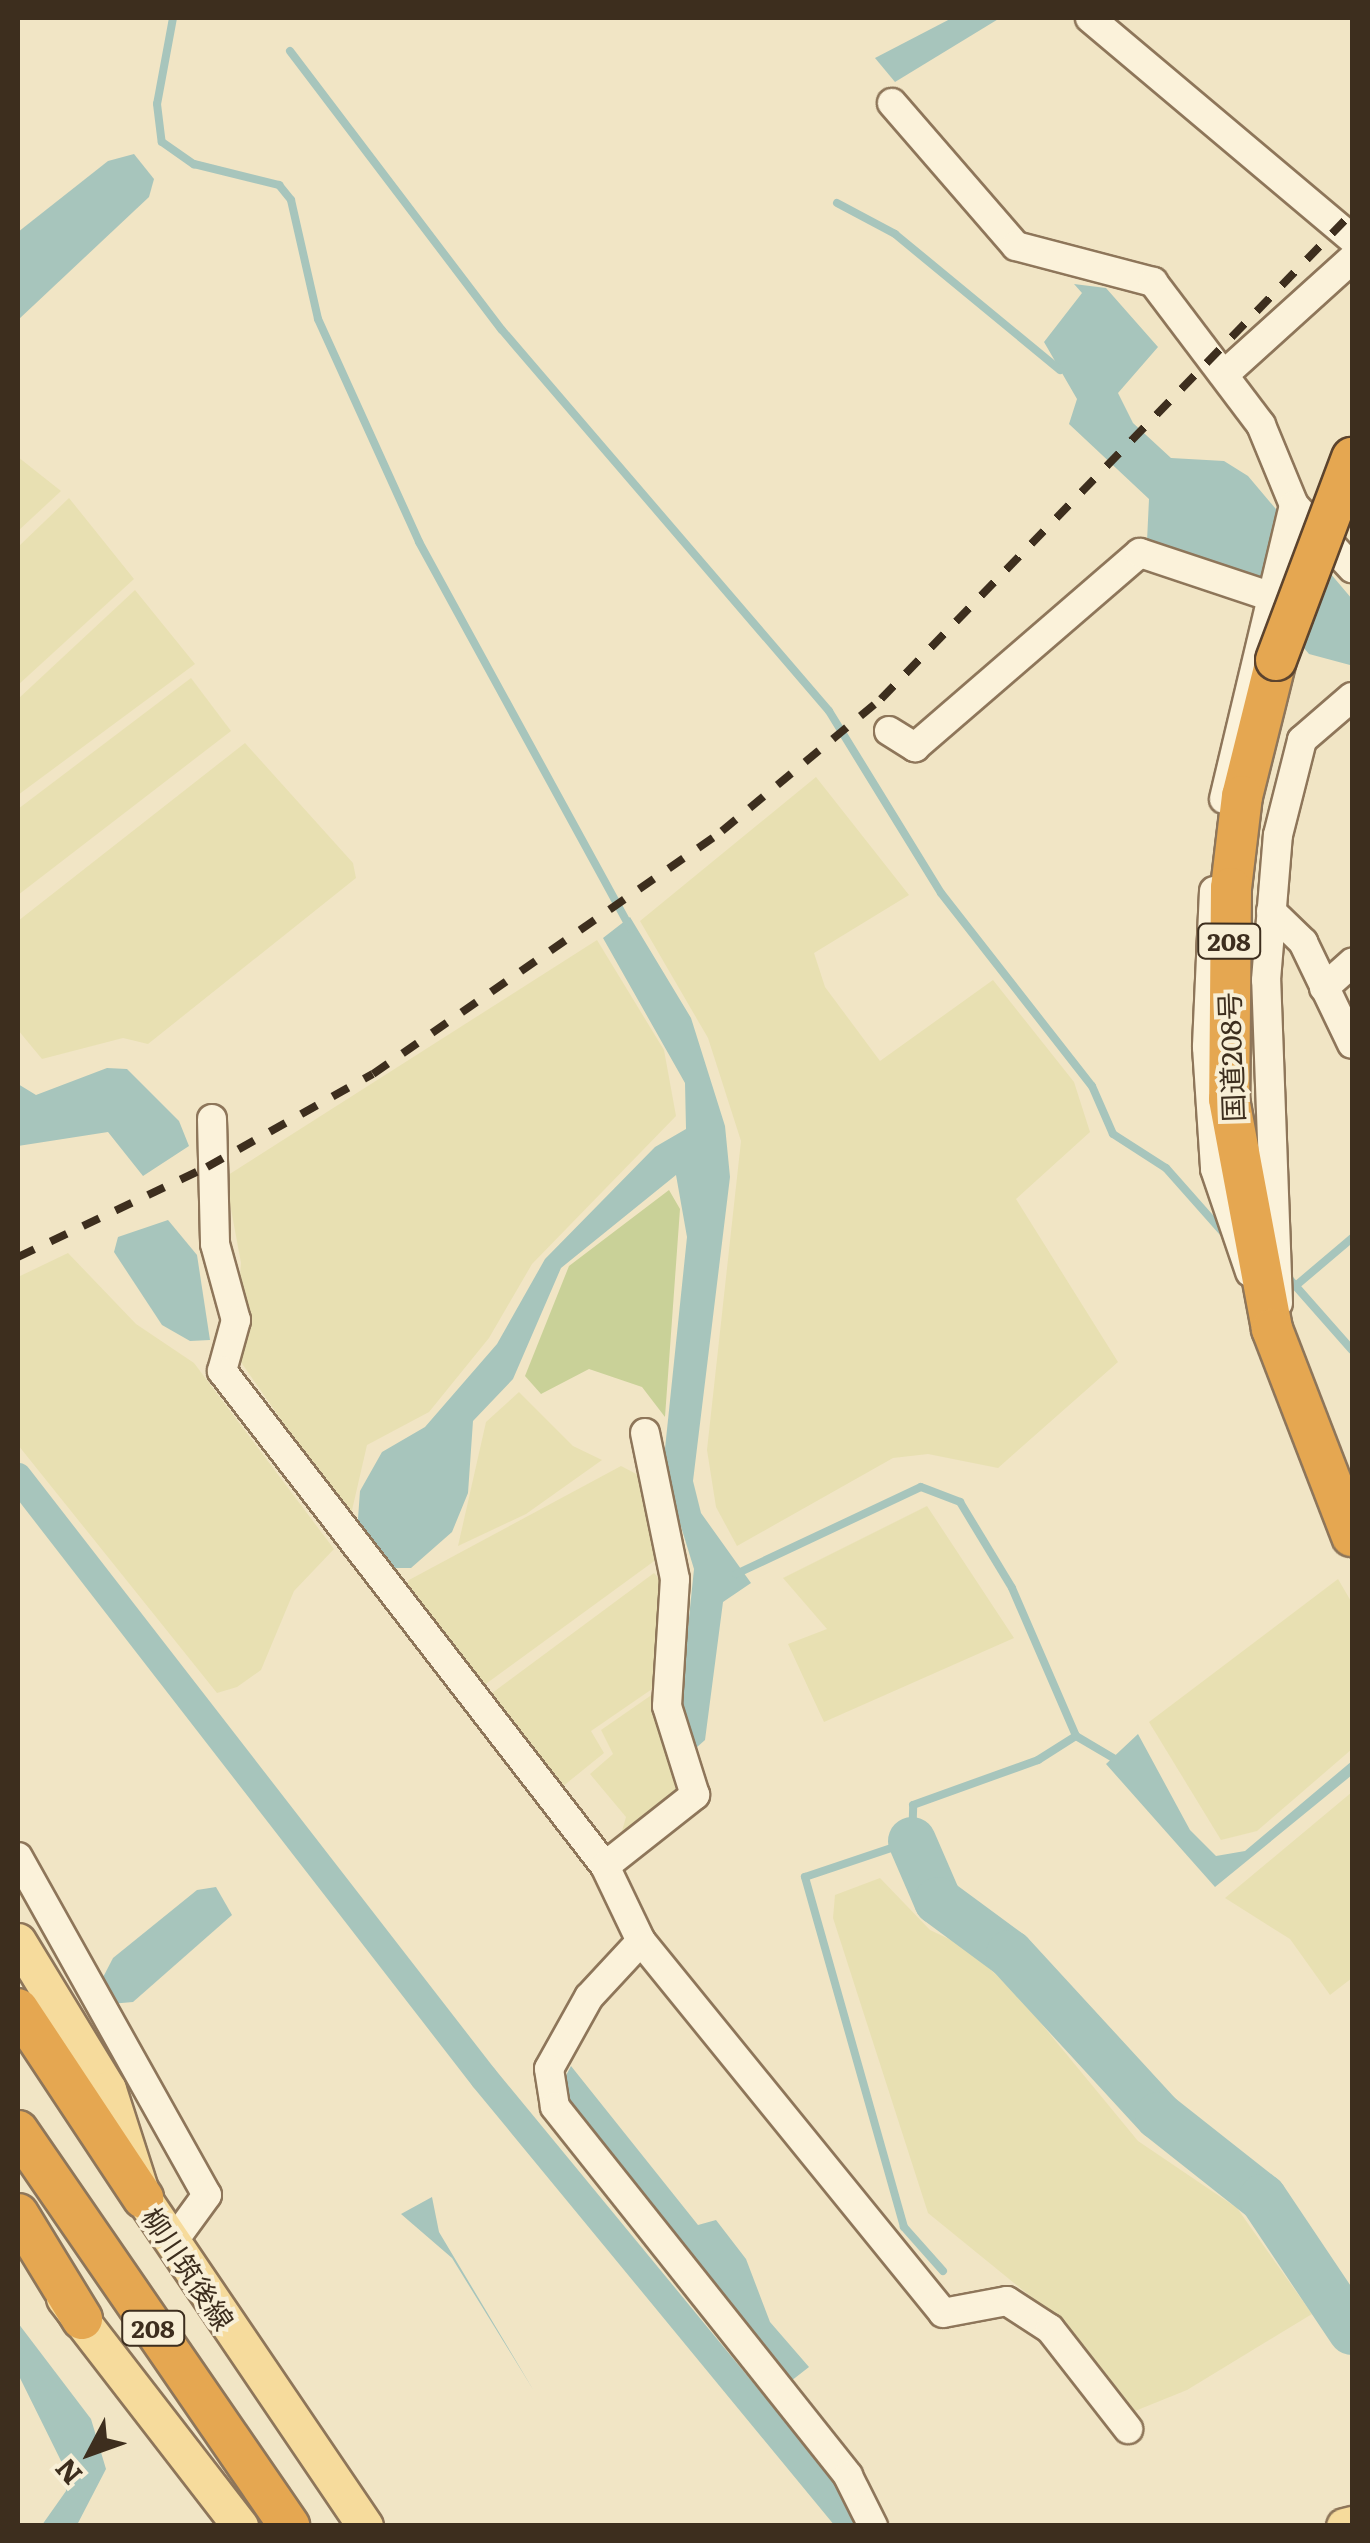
<!DOCTYPE html>
<meta charset="utf-8">
<style>
body{margin:0}
#map{position:relative;width:1370px;height:2543px;overflow:hidden;background:#f1e5c5;font-family:Literata,"Noto Sans JP",serif}
div>[style]{position:absolute}
.farmland>*{inset:0;background:#e8e0b2}
.green>*{inset:0;background:#c9d198}
.water>*{inset:0;background:#a7c5bc}
.stream>*{height:8px;margin:-4px;padding:0 4px;transform-origin:4px;border-radius:4px;background:#a7c5bc}
.canal>*{height:28px;margin:-14px;padding:0 14px;transform-origin:14px;border-radius:14px;background:#a7c5bc}
.river>*{height:48px;margin:-24px;padding:0 24px;transform-origin:24px;border-radius:24px;background:#a7c5bc}
.roads{filter:drop-shadow(2px 0 #8e765a) drop-shadow(-2px 0 #8e765a) drop-shadow(0 2px #8e765a) drop-shadow(0 -2px #8e765a)}
.minor>*{height:28px;margin:-14px;padding:0 14px;transform-origin:14px;border-radius:14px;background:#fbf2da}
.major>*{height:35px;margin:-17.5px;padding:0 17.5px;transform-origin:17.5px;border-radius:17.5px;background:#f6db9c}
.highway>*{height:40px;margin:-20px;padding:0 20px;transform-origin:20px;border-radius:20px;background:#e5a751}
.rail>*{height:8px;margin-top:-4px;transform-origin:0;background:repeating-linear-gradient(90deg,#3d2e1e 0 18px,transparent 0 36px)}
.bridges{filter:drop-shadow(2px 0 #5c442e) drop-shadow(-2px 0 #5c442e) drop-shadow(0 2px #5c442e) drop-shadow(0 -2px #5c442e)}
.highway-bridge>*{height:40px;margin:-20px;padding:0 20px;transform-origin:20px;border-radius:20px;background:#e5a751}
span{translate:-50% -50%;white-space:nowrap;text-align:center;line-height:1.15;-webkit-text-stroke:8px #f8efd6;paint-order:stroke}
.shield-label span{padding:2px 8px;background:#f8efd6;border:2px solid;border-radius:8px;-webkit-text-stroke-width:0}
.shield-label{font-size:25px;color:#3d2e1e;font-weight:700}
.street-label{font-size:28px;color:#3d2e1e}
.frame{position:absolute;inset:0;border:20px solid #3d2e1e;pointer-events:none}
.north{position:absolute;left:40px;top:2403px;width:100px;height:100px;-webkit-text-stroke:8px #f8efd6;paint-order:stroke;rotate:229deg;font-size:28px;font-weight:700;line-height:40px;text-align:center;color:#3d2e1e}
.north::after{content:'';display:block;margin:auto;width:35px;height:45px;background:#3d2e1e;clip-path:polygon(50% 0,100% 100%,50% 72%,0 100%)}
</style>
<div id="map">
<div class="farmland">
<i style="clip-path:polygon(18px 457px,61px 491px,18px 531px)"></i>
<i style="clip-path:polygon(69px 498px,134px 579px,18px 685px,18px 547px)"></i>
<i style="clip-path:polygon(135px 590px,195px 664px,18px 795px,18px 699px)"></i>
<i style="clip-path:polygon(191px 678px,231px 731px,18px 895px,18px 809px)"></i>
<i style="clip-path:polygon(245px 743px,353px 863px,356px 878px,148px 1044px,123px 1038px,42px 1059px,18px 1030px,18px 921px)"></i>
<i style="clip-path:polygon(816px 777px,909px 895px,814px 953px,825px 987px,880px 1061px,993px 980px,1074px 1082px,1090px 1132px,1016px 1199px,1118px 1362px,998px 1468px,928px 1454px,893px 1458px,737px 1546px,716px 1507px,707px 1450px,741px 1141px,708px 1038px,640px 921px)"></i>
<i style="clip-path:polygon(597px 940px,664px 1050px,676px 1116px,532px 1264px,489px 1338px,429px 1412px,367px 1445px,350px 1519px,234px 1352px,241px 1263px,225px 1177px)"></i>
<i style="clip-path:polygon(68px 1253px,136px 1324px,194px 1363px,334px 1549px,294px 1591px,261px 1670px,237px 1687px,217px 1693px,18px 1445px,18px 1277px)"></i>
<i style="clip-path:polygon(519px 1392px,573px 1446px,602px 1460px,526px 1514px,458px 1546px,486px 1422px)"></i>
<i style="clip-path:polygon(621px 1466px,642px 1477px,657px 1559px,483px 1686px,402px 1593px,409px 1580px)"></i>
<i style="clip-path:polygon(927px 1506px,1014px 1638px,824px 1722px,788px 1644px,827px 1629px,783px 1578px)"></i>
<i style="clip-path:polygon(654px 1573px,661px 1581px,655px 1687px,591px 1731px,604px 1753px,562px 1787px,488px 1696px)"></i>
<i style="clip-path:polygon(1338px 1579px,1352px 1603px,1352px 1749px,1257px 1831px,1221px 1840px,1149px 1722px)"></i>
<i style="clip-path:polygon(653px 1694px,687px 1786px,620px 1838px,626px 1817px,590px 1774px,613px 1754px,601px 1730px)"></i>
<i style="clip-path:polygon(1352px 1792px,1352px 1978px,1330px 1995px,1290px 1939px,1225px 1898px)"></i>
<i style="clip-path:polygon(880px 1878px,930px 1930px,966px 1947px,1016px 1993px,1138px 2141px,1237px 2208px,1312px 2314px,1187px 2390px,1135px 2411px,1067px 2326px,928px 2213px,833px 1918px,835px 1895px)"></i>
</div>
<div class="green">
<i style="clip-path:polygon(669px 1190px,680px 1209px,665px 1417px,642px 1387px,589px 1369px,541px 1394px,525px 1376px,569px 1266px)"></i>
</div>
<div class="water">
<i style="clip-path:polygon(952px 18px,1000px 18px,895px 82px,875px 58px)"></i>
<i style="clip-path:polygon(134px 154px,154px 179px,149px 197px,18px 320px,18px 232px,108px 161px)"></i>
<i style="clip-path:polygon(1074px 284px,1106px 288px,1158px 347px,1118px 393px,1133px 423px,1171px 458px,1224px 461px,1248px 476px,1352px 599px,1350px 665px,1309px 654px,1239px 572px,1147px 541px,1149px 499px,1069px 424px,1077px 399px,1044px 342px,1082px 293px)"></i>
<i style="clip-path:polygon(630px 917px,691px 1018px,725px 1126px,730px 1177px,693px 1481px,701px 1513px,751px 1583px,723px 1602px,705px 1740px,696px 1748px,680px 1706px,694px 1569px,663px 1468px,687px 1237px,676px 1175px,561px 1268px,513px 1379px,473px 1421px,468px 1493px,452px 1532px,411px 1568px,391px 1568px,357px 1532px,360px 1491px,382px 1452px,425px 1427px,497px 1344px,545px 1259px,655px 1147px,686px 1129px,685px 1083px,603px 938px)"></i>
<i style="clip-path:polygon(107px 1068px,127px 1069px,179px 1121px,189px 1146px,143px 1176px,108px 1132px,18px 1146px,18px 1084px,36px 1095px)"></i>
<i style="clip-path:polygon(168px 1220px,197px 1255px,210px 1340px,190px 1341px,162px 1325px,114px 1252px,118px 1237px)"></i>
<i style="clip-path:polygon(1138px 1734px,1190px 1830px,1216px 1856px,1245px 1851px,1352px 1761px,1352px 1775px,1215px 1887px,1106px 1764px)"></i>
<i style="clip-path:polygon(216px 1887px,232px 1915px,133px 2002px,110px 2004px,99px 1985px,113px 1958px,197px 1890px)"></i>
<i style="clip-path:polygon(571px 2066px,698px 2225px,716px 2220px,746px 2259px,770px 2322px,809px 2367px,791px 2381px,569px 2110px,562px 2083px)"></i>
<i style="clip-path:polygon(432px 2197px,439px 2232px,534px 2391px,452px 2258px,401px 2214px)"></i>
<i style="clip-path:polygon(18px 2323px,91px 2419px,106px 2469px,77px 2525px,42px 2525px,66px 2491px,65px 2469px,18px 2374px)"></i>
</div>
<div class="stream">
<i style="left:173px;top:18px;width:87px;rotate:100.5deg"></i>
<i style="left:157px;top:104px;width:38px;rotate:83deg"></i>
<i style="left:162px;top:142px;width:39px;rotate:35deg"></i>
<i style="left:194px;top:164px;width:88px;rotate:13.9deg"></i>
<i style="left:279px;top:185px;width:19px;rotate:51deg"></i>
<i style="left:291px;top:200px;width:122px;rotate:77.2deg"></i>
<i style="left:318px;top:319px;width:245px;rotate:65.6deg"></i>
<i style="left:419px;top:542px;width:441px;rotate:61.3deg"></i>
<i style="left:290px;top:51px;width:350px;rotate:52.8deg"></i>
<i style="left:502px;top:330px;width:502px;rotate:49.36deg"></i>
<i style="left:829px;top:711px;width:214px;rotate:58.4deg"></i>
<i style="left:941px;top:893px;width:245px;rotate:52deg"></i>
<i style="left:1092px;top:1086px;width:52px;rotate:66.4deg"></i>
<i style="left:1113px;top:1134px;width:63px;rotate:32.7deg"></i>
<i style="left:1166px;top:1168px;width:92px;rotate:48.5deg"></i>
<i style="left:837px;top:203px;width:66px;rotate:28.1deg"></i>
<i style="left:895px;top:234px;width:214px;rotate:39.5deg"></i>
<i style="left:1285px;top:1274px;width:101px;rotate:48.6deg"></i>
<i style="left:1299px;top:1283px;width:70px;rotate:-40.3deg"></i>
<i style="left:736px;top:1574px;width:204px;rotate:-25.2deg"></i>
<i style="left:921px;top:1487px;width:42px;rotate:21deg"></i>
<i style="left:960px;top:1502px;width:100px;rotate:58.8deg"></i>
<i style="left:1012px;top:1588px;width:161px;rotate:66.6deg"></i>
<i style="left:943px;top:2271px;width:59px;rotate:-131.6deg"></i>
<i style="left:904px;top:2227px;width:364px;rotate:-105.8deg"></i>
<i style="left:805px;top:1877px;width:113px;rotate:-18.6deg"></i>
<i style="left:912px;top:1841px;width:36px;rotate:-88deg"></i>
<i style="left:913px;top:1805px;width:133px;rotate:-19.8deg"></i>
<i style="left:1038px;top:1760px;width:45px;rotate:-32.3deg"></i>
<i style="left:1076px;top:1736px;width:45px;rotate:30.5deg"></i>
</div>
<div class="canal">
<i style="left:18px;top:1477px;width:760px;rotate:52.21deg"></i>
<i style="left:484px;top:2078px;width:580px;rotate:50.52deg"></i>
</div>
<div class="river">
<i style="left:912px;top:1841px;width:65px;rotate:66.6deg"></i>
<i style="left:938px;top:1901px;width:89px;rotate:36.4deg"></i>
<i style="left:1010px;top:1954px;width:220px;rotate:47.4deg"></i>
<i style="left:1159px;top:2116px;width:132px;rotate:38.3deg"></i>
<i style="left:1263px;top:2198px;width:160px;rotate:56.2deg"></i>
</div>
<div class="roads">
<div class="minor">
<i style="left:1090px;top:18px;width:343px;rotate:40.1deg"></i>
<i style="left:892px;top:103px;width:189px;rotate:49.1deg"></i>
<i style="left:1016px;top:246px;width:142px;rotate:14.7deg"></i>
<i style="left:1153px;top:282px;width:179px;rotate:52.9deg"></i>
<i style="left:1261px;top:425px;width:87px;rotate:67.6deg"></i>
<i style="left:1294px;top:505px;width:86px;rotate:47.4deg"></i>
<i style="left:1227px;top:372px;width:169px;rotate:-42.1deg"></i>
<i style="left:889px;top:731px;width:31px;rotate:32deg"></i>
<i style="left:915px;top:747px;width:297px;rotate:-40.8deg"></i>
<i style="left:1140px;top:553px;width:136px;rotate:18.4deg"></i>
<i style="left:1224px;top:799px;width:302px;rotate:-76.6deg"></i>
<i style="left:1214px;top:891px;width:156px;rotate:92.6deg"></i>
<i style="left:1207px;top:1047px;width:122px;rotate:86.2deg"></i>
<i style="left:1215px;top:1169px;width:109px;rotate:71.2deg"></i>
<i style="left:1271px;top:911px;width:45px;rotate:44.1deg"></i>
<i style="left:1303px;top:942px;width:113px;rotate:64.3deg"></i>
<i style="left:1324px;top:988px;width:38px;rotate:-42deg"></i>
<i style="left:212px;top:1119px;width:125px;rotate:88.6deg"></i>
<i style="left:215px;top:1244px;width:79px;rotate:74.6deg"></i>
<i style="left:236px;top:1320px;width:53px;rotate:105.4deg"></i>
<i style="left:222px;top:1371px;width:626px;rotate:52.27deg"></i>
<i style="left:605px;top:1866px;width:83px;rotate:64.4deg"></i>
<i style="left:641px;top:1941px;width:479px;rotate:50.9deg"></i>
<i style="left:943px;top:2313px;width:65px;rotate:-10.6deg"></i>
<i style="left:1007px;top:2301px;width:51px;rotate:33.1deg"></i>
<i style="left:1050px;top:2329px;width:127px;rotate:52deg"></i>
<i style="left:1278px;top:1303px;width:323px;rotate:-92.1deg"></i>
<i style="left:1266px;top:980px;width:145px;rotate:-85.3deg"></i>
<i style="left:1278px;top:835px;width:98px;rotate:-75.8deg"></i>
<i style="left:1302px;top:740px;width:66px;rotate:-40.7deg"></i>
<i style="left:18px;top:1857px;width:387px;rotate:60.8deg"></i>
<i style="left:207px;top:2195px;width:59px;rotate:126.1deg"></i>
<i style="left:605px;top:1866px;width:115px;rotate:-38.3deg"></i>
<i style="left:695px;top:1795px;width:93px;rotate:-107.5deg"></i>
<i style="left:667px;top:1706px;width:127px;rotate:-86.4deg"></i>
<i style="left:675px;top:1579px;width:149px;rotate:-101.6deg"></i>
<i style="left:641px;top:1941px;width:76px;rotate:132.9deg"></i>
<i style="left:589px;top:1997px;width:82px;rotate:119.1deg"></i>
<i style="left:549px;top:2069px;width:38px;rotate:81deg"></i>
<i style="left:555px;top:2107px;width:471px;rotate:51.5deg"></i>
<i style="left:848px;top:2476px;width:56px;rotate:63.4deg"></i>
</div>
<div class="major">
<i style="left:18px;top:1941px;width:173px;rotate:58.7deg"></i>
<i style="left:108px;top:2089px;width:114px;rotate:72.2deg"></i>
<i style="left:143px;top:2198px;width:396px;rotate:55.9deg"></i>
<i style="left:64px;top:2298px;width:288px;rotate:52.3deg"></i>
<i style="left:1344px;top:2526px;width:8px;rotate:-14deg"></i>
</div>
<div class="highway">
<i style="left:1276px;top:660px;width:140px;rotate:104deg"></i>
<i style="left:1242px;top:796px;width:93px;rotate:96.8deg"></i>
<i style="left:1231px;top:888px;width:211px;rotate:90.5deg"></i>
<i style="left:1229px;top:1099px;width:234px;rotate:79.4deg"></i>
<i style="left:1272px;top:1329px;width:222px;rotate:68.9deg"></i>
<i style="left:18px;top:2009px;width:227px;rotate:56.5deg"></i>
<i style="left:18px;top:2131px;width:479px;rotate:55.5deg"></i>
<i style="left:18px;top:2214px;width:123px;rotate:58.6deg"></i>
</div>
</div>
<div class="rail">
<i style="left:18px;top:1257px;width:209px;rotate:-25.5deg"></i>
<i style="left:207px;top:1167px;width:190px;rotate:-29.3deg"></i>
<i style="left:373px;top:1074px;width:425px;rotate:-34.8deg"></i>
<i style="left:722px;top:831px;width:207px;rotate:-39.7deg"></i>
<i style="left:881px;top:699px;width:677px;rotate:-45.9deg"></i>
</div>
<div class="bridges">
<div class="highway-bridge">
<i style="left:1276px;top:660px;width:216px;rotate:-69.4deg"></i>
</div>
</div>
<div class="shield-label">
<span style="left:1229px;top:941px">208</span>
<span style="left:153px;top:2328px">208</span>
</div>
<div class="street-label">
<span style="left:1230px;top:1057px;rotate:-92deg">国道208号</span>
<span style="left:189px;top:2268px;rotate:56deg">柳川筑後線</span>
</div>
<div class="frame"></div>
<div class="north">N</div>
</div>
